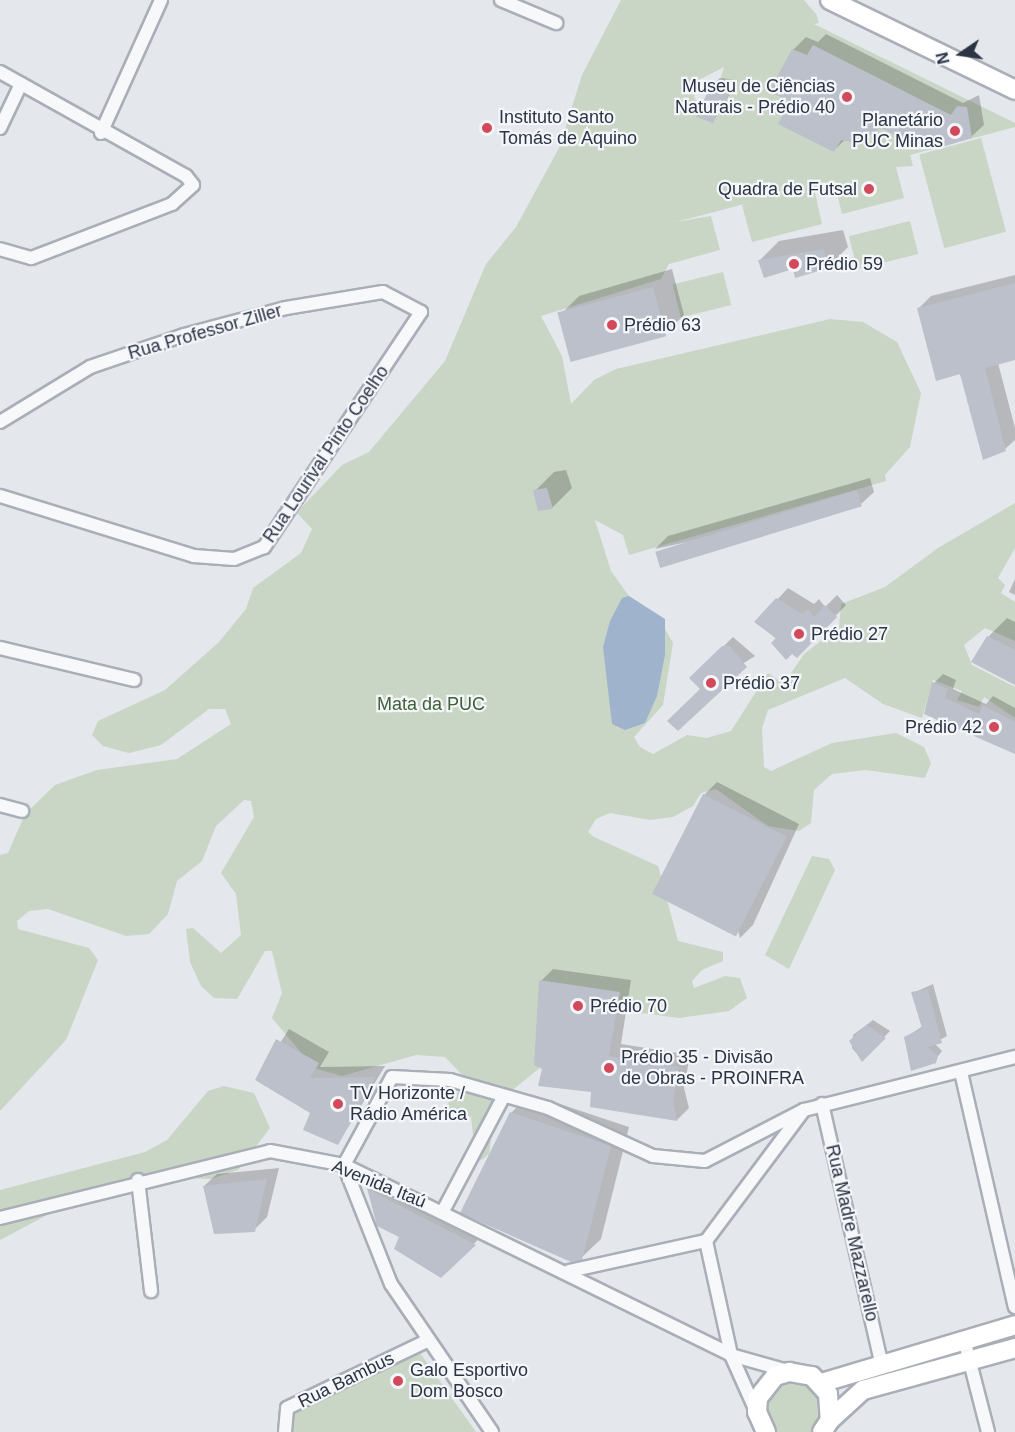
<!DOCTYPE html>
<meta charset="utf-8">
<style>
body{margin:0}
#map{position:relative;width:1015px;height:1432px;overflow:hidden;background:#e4e7ec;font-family:Helvetica,sans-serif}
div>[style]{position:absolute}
.green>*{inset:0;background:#c9d6c5;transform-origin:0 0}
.water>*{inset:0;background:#9fb4cc}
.shadow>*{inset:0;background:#0003}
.building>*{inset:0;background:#bbc0ca;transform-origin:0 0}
.roads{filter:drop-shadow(2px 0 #a9aeb7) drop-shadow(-2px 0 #a9aeb7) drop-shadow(0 2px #a9aeb7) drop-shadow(0 -2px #a9aeb7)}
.street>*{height:12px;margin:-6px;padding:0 6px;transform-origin:6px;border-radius:6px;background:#f7f8fa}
.secondary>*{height:18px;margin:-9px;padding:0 9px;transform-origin:9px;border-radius:9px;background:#fff}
.dots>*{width:16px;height:16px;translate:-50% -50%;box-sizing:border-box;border:3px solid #f4f6f9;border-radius:50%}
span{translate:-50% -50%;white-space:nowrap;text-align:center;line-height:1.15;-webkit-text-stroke:4.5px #f4f6f9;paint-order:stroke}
.poi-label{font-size:18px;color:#2b3445}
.right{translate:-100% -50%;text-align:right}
.left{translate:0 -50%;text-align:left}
.street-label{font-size:18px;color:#2b3445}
.park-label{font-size:18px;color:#3f6138}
.north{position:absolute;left:931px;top:24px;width:60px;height:60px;-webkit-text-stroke:4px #f4f6f9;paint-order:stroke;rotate:257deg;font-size:16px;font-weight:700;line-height:24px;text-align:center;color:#2b3445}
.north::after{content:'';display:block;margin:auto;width:21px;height:27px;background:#2b3445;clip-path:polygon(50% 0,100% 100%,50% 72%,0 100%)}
</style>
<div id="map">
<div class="green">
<i style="clip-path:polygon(evenodd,621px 0,804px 0,816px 14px,819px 23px,814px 24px,1015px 123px,1015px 127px,910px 155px,913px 166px,896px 167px,904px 198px,842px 214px,834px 181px,814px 188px,822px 224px,752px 242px,742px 205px,748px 203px,676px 222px,711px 216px,720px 250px,669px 264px,661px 279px,541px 316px,562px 356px,571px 404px,594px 380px,616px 369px,830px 319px,863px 322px,897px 342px,921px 393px,910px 447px,885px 475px,886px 481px,629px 555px,623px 535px,595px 520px,611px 571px,629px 596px,661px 622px,673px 643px,663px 705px,634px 737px,640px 747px,653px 754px,687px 735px,707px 738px,731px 731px,768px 673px,778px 680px,791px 673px,804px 654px,839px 627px,841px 604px,885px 587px,938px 548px,1015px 503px,1015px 548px,998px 578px,1005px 585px,1001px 593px,1015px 602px,1015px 641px,985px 628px,964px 645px,972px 665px,1015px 687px,1015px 718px,984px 697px,979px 707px,957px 700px,962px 691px,933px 680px,922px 718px,883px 704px,845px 678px,768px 710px,762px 728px,764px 767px,771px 771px,832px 743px,896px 733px,924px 747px,931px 763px,925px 778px,865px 770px,832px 774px,814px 790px,811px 823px,799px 831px,768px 826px,716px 789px,701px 793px,693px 806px,673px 817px,650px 820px,610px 813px,596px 819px,588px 832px,594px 837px,658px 866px,678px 941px,723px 952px,723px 961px,702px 970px,692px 981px,694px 988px,725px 976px,740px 978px,747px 998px,729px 1011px,679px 1018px,634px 1012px,612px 998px,551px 1059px,496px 1103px,489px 1154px,483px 1159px,476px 1161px,471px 1117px,443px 1110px,467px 1080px,445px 1057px,416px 1055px,342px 1076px,314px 1068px,272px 1018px,282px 993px,272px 951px,265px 951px,237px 999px,214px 998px,201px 986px,190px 962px,186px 929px,193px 928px,221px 953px,241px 935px,236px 894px,221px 873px,254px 817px,251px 801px,244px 800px,216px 826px,202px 861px,177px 881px,168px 914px,149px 934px,126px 936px,48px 909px,29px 911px,17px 921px,18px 929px,89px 948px,98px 960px,66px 1040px,0 1111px,0 855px,8px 853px,25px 814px,55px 785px,97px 770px,177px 759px,231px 724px,225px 709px,209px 709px,161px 745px,129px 753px,103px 746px,92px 735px,98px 721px,165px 690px,219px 642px,246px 609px,253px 588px,301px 553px,312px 529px,297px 513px,302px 507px,342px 465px,369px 452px,445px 361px,486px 264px,516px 227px,559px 148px,582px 75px,621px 0,724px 67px,713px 105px,701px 109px,694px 97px,695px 82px,724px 67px)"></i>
<i style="left:981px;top:138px;width:97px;height:64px;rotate:75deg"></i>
<i style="left:910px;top:221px;width:34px;height:63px;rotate:76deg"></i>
<i style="left:723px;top:272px;width:34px;height:52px;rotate:76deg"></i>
<i style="clip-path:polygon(812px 856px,829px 859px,835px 870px,789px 969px,765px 955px)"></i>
<i style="clip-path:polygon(224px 1086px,254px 1093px,270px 1128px,238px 1170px,211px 1179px,165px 1177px,127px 1195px,70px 1203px,0 1240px,0 1190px,145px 1152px,167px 1140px,208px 1091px)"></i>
<i style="clip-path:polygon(420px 1353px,476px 1432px,287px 1432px,290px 1409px)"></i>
<i style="clip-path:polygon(775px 1376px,821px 1383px,822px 1432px,766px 1432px,758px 1398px)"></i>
</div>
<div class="water">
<i style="clip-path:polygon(629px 596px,665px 619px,665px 655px,657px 696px,645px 723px,625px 730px,612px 724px,603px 647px,610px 621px,622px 598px)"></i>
</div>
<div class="shadow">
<i style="clip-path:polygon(826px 34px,963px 103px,979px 95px,984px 125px,971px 137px,932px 136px,922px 146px,880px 126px,845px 140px,834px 150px,792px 101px,793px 50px,806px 37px,818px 42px)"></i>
<i style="clip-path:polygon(720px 78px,738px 80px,713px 122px,714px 84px)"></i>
<i style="clip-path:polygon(843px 230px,848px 247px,829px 266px,796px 276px,794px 267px,760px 260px,779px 241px)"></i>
<i style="clip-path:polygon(672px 269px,684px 315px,665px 334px,560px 315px,579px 296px)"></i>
<i style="clip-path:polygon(1015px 275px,1015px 358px,998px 363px,1015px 428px,1015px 440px,1005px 449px,919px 308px,931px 296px)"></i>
<i style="clip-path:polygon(566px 470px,572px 488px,553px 507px,539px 509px,535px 491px,554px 472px)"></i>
<i style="clip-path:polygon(870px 478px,874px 492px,861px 504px,655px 549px,668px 536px)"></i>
<i style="clip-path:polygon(1015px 579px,1015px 595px,1009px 592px)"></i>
<i style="clip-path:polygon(788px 588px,814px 604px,819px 599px,825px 607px,837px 595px,846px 605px,797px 656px,756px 622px)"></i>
<i style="clip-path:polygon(1007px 618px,1015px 622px,1015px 683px,988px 637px)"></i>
<i style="clip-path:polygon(733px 637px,755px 656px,702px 689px,691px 678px)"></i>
<i style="clip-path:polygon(943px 674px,956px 680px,953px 689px,986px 704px,993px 696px,1015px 708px,1015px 753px,925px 713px,934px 683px)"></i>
<i style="clip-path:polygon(717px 782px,799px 824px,753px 925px,740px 938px,704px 795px)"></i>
<i style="clip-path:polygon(553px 969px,631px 980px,621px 1044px,690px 1055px,684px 1088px,689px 1108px,677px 1120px,591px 1105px,592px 1090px,544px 1068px,541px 981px)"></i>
<i style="clip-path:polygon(933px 984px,947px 1036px,934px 1043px,942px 1051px,932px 1064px,922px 1062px,906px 1037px,923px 1026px,913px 993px)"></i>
<i style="clip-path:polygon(873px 1020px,890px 1031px,862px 1060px,852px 1048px,853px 1035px)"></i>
<i style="clip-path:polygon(289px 1029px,329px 1052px,320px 1067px,385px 1066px,338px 1144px,312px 1113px,257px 1079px)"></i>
<i style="clip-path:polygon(530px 1094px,629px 1127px,601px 1239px,581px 1258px,511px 1113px)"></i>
<i style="clip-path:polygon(279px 1168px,267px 1217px,254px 1230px,204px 1186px,217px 1174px)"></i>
<i style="clip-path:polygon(381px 1177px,487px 1231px,441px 1276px,401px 1236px,378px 1225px,369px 1189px)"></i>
</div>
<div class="building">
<i style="clip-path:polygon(813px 45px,951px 115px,957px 106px,967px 107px,972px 138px,945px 146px,928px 135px,922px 148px,881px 128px,856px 143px,841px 140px,834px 152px,778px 124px,790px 101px,769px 92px,792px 49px,807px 55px)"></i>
<i style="clip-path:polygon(712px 83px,734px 85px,713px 123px,696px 117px)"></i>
<i style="clip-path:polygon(824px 249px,829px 268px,795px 278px,793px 269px,764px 278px,758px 260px)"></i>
<i style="clip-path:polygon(1015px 283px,1015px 360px,985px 368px,1006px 451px,983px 460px,960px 374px,936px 381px,917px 308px)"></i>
<i style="left:653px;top:287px;width:51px;height:99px;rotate:75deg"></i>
<i style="clip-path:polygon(547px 488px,553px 509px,538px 511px,533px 490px)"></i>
<i style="left:857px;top:490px;width:17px;height:211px;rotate:73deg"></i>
<i style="clip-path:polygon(776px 598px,802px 614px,808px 609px,814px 617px,825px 605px,837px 617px,797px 658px,792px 654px,786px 660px,771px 643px,776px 638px,754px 622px)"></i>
<i style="clip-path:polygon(987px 636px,1015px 650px,1015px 685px,971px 662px)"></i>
<i style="clip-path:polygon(722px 646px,730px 646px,747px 667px,678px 731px,667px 721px,700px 689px,689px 678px)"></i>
<i style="clip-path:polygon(932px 682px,948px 689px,945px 698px,979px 714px,983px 705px,1015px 722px,1015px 754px,924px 714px)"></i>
<i style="left:703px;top:794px;width:94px;height:112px;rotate:27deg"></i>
<i style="clip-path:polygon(539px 980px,620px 992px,609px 1056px,679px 1067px,673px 1101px,677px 1121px,590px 1107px,591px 1092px,538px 1086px,542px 1069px,534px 1065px)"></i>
<i style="clip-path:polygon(928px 989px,942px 1043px,927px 1047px,938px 1056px,936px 1063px,911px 1071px,904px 1037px,922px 1028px,911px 992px)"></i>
<i style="clip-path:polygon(867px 1025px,886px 1038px,862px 1062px,849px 1041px)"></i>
<i style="clip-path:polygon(276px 1039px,319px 1063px,310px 1078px,375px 1077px,338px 1145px,303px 1130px,310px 1113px,255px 1080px)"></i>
<i style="clip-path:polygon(510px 1112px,611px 1146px,582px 1260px,571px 1262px,460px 1213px)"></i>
<i style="clip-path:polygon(267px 1179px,255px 1232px,214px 1234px,203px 1186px)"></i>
<i style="clip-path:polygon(367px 1188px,381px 1196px,476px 1245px,441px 1278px,394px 1249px,399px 1237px,377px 1226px)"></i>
</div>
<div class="roads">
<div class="street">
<i style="left:501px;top:0;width:60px;rotate:22.7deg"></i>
<i style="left:0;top:72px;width:213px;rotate:29.2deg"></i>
<i style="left:186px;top:176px;width:11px;rotate:52deg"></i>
<i style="left:193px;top:185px;width:28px;rotate:138deg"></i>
<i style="left:172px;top:204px;width:151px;rotate:159deg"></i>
<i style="left:31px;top:258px;width:32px;rotate:-164deg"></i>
<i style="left:0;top:128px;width:49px;rotate:-64.5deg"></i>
<i style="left:101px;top:133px;width:146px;rotate:-65.7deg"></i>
<i style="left:0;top:422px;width:105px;rotate:-31.4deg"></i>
<i style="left:90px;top:367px;width:99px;rotate:-18.8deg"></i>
<i style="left:184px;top:335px;width:106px;rotate:-14.8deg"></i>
<i style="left:286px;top:308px;width:98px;rotate:-9.4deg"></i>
<i style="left:383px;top:292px;width:43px;rotate:27.8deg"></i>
<i style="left:421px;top:312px;width:283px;rotate:123.7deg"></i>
<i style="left:264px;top:547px;width:32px;rotate:158deg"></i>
<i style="left:234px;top:559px;width:40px;rotate:-175.7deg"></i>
<i style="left:194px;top:556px;width:203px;rotate:-162.8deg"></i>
<i style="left:0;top:648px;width:138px;rotate:13.4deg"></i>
<i style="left:0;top:805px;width:23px;rotate:15deg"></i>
<i style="left:961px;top:1072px;width:241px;rotate:77.1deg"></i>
<i style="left:822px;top:1104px;width:265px;rotate:77.1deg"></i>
<i style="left:138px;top:1180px;width:112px;rotate:83.3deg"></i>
<i style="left:443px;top:1211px;width:130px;rotate:-62.1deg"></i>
<i style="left:0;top:1218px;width:278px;rotate:-13.9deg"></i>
<i style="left:270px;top:1151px;width:75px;rotate:10.7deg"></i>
<i style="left:344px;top:1165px;width:431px;rotate:26.1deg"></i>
<i style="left:731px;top:1355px;width:59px;rotate:15.7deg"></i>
<i style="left:706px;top:1241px;width:117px;rotate:77.6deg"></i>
<i style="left:731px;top:1355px;width:61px;rotate:65.9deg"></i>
<i style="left:706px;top:1241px;width:164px;rotate:-53.2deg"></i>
<i style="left:569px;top:1271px;width:140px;rotate:-12.4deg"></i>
<i style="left:964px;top:1339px;width:96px;rotate:75.5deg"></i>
<i style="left:285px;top:1432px;width:24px;rotate:-85deg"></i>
<i style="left:287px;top:1408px;width:155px;rotate:-25.6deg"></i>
<i style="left:492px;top:1432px;width:179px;rotate:-124.3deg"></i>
<i style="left:391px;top:1284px;width:128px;rotate:-111.6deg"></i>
<i style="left:344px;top:1165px;width:100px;rotate:-61.4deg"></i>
<i style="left:392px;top:1077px;width:58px;rotate:3deg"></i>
<i style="left:450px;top:1080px;width:102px;rotate:15.9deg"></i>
<i style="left:548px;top:1108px;width:115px;rotate:24.6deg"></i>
<i style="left:653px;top:1156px;width:52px;rotate:5.5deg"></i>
<i style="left:705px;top:1161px;width:111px;rotate:-27.3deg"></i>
<i style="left:804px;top:1110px;width:218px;rotate:-14.1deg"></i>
</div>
<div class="secondary">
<i style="left:830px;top:0;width:206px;rotate:25.9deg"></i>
<i style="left:821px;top:1383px;width:202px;rotate:-16.6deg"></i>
<i style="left:830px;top:1420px;width:45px;rotate:-42.3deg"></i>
<i style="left:863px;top:1390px;width:158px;rotate:-15.4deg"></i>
<i style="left:766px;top:1432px;width:22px;rotate:-114deg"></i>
<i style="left:757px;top:1412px;width:14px;rotate:-86deg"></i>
<i style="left:758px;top:1398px;width:28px;rotate:-52deg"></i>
<i style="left:775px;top:1376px;width:15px;rotate:-16deg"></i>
<i style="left:789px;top:1372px;width:23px;rotate:10deg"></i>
<i style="left:812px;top:1376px;width:24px;rotate:48deg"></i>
<i style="left:828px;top:1394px;width:26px;rotate:86deg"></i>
<i style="left:830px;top:1420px;width:14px;rotate:124deg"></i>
</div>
</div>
<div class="dots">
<i style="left:847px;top:97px;background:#d1495b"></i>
<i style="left:487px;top:128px;background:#d1495b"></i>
<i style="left:955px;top:131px;background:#d1495b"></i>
<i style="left:869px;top:189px;background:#d1495b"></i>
<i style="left:794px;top:264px;background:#d1495b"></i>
<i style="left:612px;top:325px;background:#d1495b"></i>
<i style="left:799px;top:634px;background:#d1495b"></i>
<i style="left:711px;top:683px;background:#d1495b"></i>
<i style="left:994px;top:727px;background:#d1495b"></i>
<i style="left:578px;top:1006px;background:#d1495b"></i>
<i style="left:609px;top:1068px;background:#d1495b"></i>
<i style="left:338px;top:1104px;background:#d1495b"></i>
<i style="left:398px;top:1381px;background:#d1495b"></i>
</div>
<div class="poi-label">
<span class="right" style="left:835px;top:97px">Museu de Ciências<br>Naturais - Prédio 40</span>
<span class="left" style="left:499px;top:128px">Instituto Santo<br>Tomás de Aquino</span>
<span class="right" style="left:943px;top:131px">Planetário<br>PUC Minas</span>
<span class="right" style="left:857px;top:189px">Quadra de Futsal</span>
<span class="left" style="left:806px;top:264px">Prédio 59</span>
<span class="left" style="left:624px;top:325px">Prédio 63</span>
<span class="left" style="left:811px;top:634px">Prédio 27</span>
<span class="left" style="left:723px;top:683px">Prédio 37</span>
<span class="right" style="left:982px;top:727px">Prédio 42</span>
<span class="left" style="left:590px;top:1006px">Prédio 70</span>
<span class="left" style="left:621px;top:1068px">Prédio 35 - Divisão<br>de Obras - PROINFRA</span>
<span class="left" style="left:350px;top:1104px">TV Horizonte /<br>Rádio América</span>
<span class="left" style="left:410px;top:1381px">Galo Esportivo<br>Dom Bosco</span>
</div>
<div class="street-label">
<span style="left:205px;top:332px;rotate:-16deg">Rua Professor Ziller</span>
<span style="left:326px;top:454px;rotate:-56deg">Rua Lourival Pinto Coelho</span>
<span style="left:379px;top:1184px;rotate:22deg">Avenida Itaú</span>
<span style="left:852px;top:1233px;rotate:77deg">Rua Madre Mazzarello</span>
<span style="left:346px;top:1380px;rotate:-26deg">Rua Bambus</span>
</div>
<div class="park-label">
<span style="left:431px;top:704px">Mata da PUC</span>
</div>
<div class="north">N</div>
</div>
